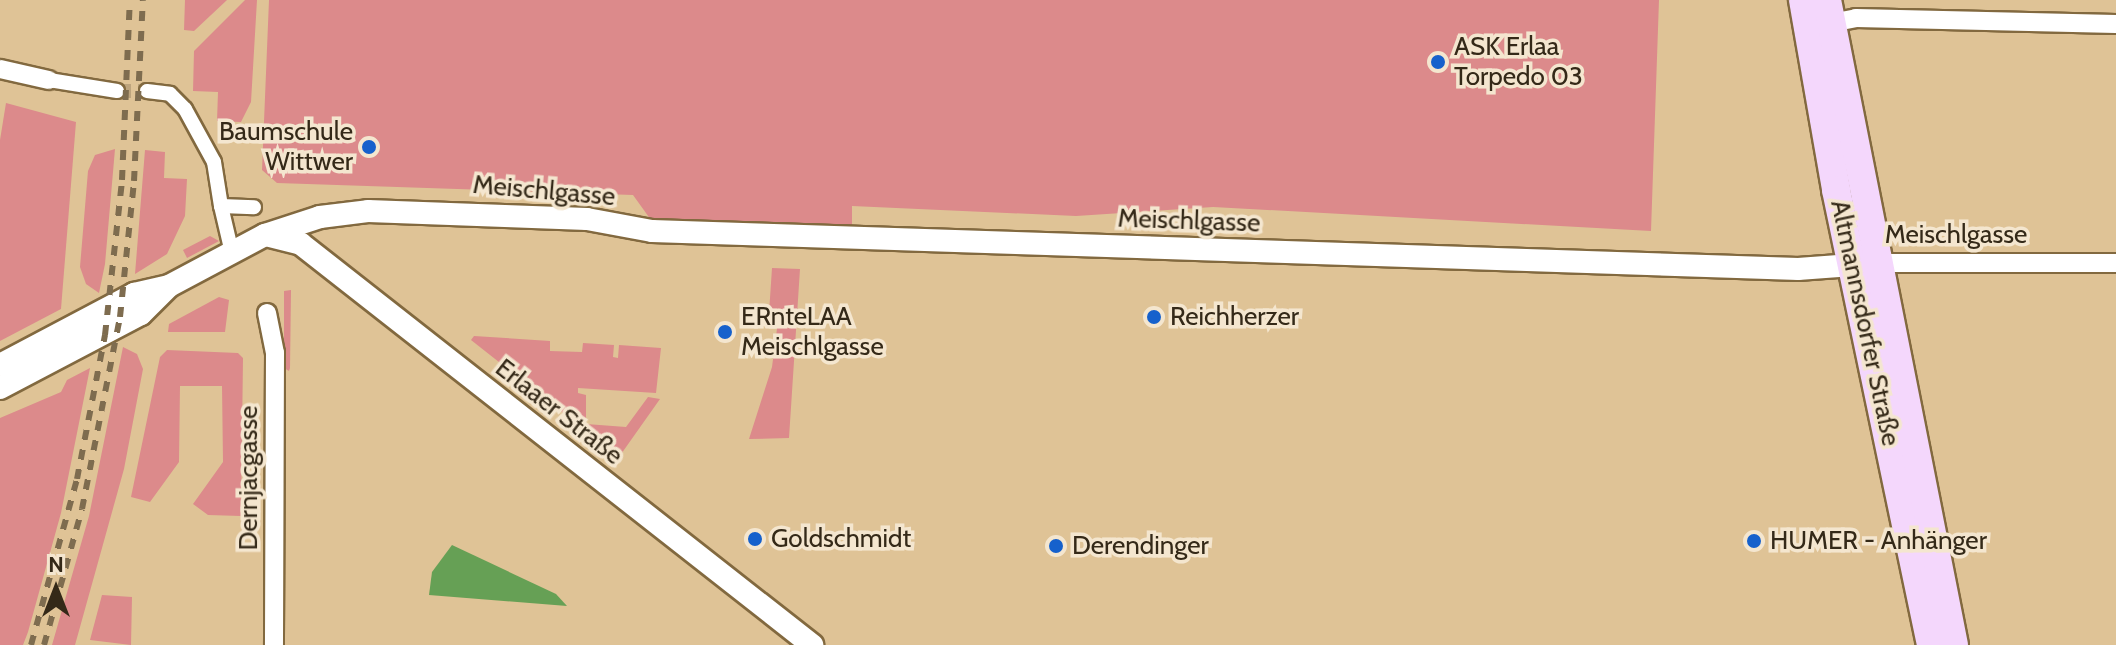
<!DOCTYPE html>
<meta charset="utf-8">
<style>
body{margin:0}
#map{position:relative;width:2116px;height:645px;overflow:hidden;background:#dfc396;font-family:Cabin,sans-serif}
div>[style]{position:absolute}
.green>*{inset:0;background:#dc8a8b}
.water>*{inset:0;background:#66a055}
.pedestrian-tunnel>*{height:14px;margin-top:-7px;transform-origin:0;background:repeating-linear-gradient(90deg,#bda47d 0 14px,transparent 0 21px)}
.roads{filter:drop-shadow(2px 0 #82693f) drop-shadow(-2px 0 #82693f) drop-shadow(0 2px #82693f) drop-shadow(0 -2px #82693f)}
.pedestrian>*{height:14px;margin:-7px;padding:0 7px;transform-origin:7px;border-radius:7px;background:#fff}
.minor>*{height:18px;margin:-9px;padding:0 9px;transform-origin:9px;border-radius:9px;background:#fff}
.tertiary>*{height:22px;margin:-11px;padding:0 11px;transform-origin:11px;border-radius:11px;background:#fff}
.primary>*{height:28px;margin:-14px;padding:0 14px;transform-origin:14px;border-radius:14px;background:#f4d7fc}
.rail>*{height:6px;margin-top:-3px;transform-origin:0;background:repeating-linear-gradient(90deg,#7e6c4f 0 10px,transparent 0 20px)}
.dots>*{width:22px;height:22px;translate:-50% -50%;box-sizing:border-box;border:4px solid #f4e6cf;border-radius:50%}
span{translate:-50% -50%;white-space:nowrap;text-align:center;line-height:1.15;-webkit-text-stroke:7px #f4e6cf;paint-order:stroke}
.poi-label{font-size:26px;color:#342918}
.left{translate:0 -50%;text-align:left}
.right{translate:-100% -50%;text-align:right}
.street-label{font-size:26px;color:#342918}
.north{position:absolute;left:16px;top:549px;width:80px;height:80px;-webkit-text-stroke:6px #f4e6cf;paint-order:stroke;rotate:0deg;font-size:22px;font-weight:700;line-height:32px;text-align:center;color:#342918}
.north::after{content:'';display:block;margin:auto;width:28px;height:36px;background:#342918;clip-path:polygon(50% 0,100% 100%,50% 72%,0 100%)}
</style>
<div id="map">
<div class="green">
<i style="clip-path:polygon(185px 0,227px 0,194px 31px,184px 30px)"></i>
<i style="clip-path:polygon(245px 0,257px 0,251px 102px,241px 122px,217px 121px,218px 92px,193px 91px,194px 51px)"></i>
<i style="clip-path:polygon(269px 0,1659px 0,1651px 231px,1213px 207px,1076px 216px,852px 206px,852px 228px,651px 220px,633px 195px,277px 183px,262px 170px)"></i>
<i style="clip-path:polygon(6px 103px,76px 122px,61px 309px,0 341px,0 140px)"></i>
<i style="clip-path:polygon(115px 149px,105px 264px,99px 293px,86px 284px,80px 267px,88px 171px,95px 155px)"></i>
<i style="clip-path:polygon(145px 150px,165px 152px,164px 178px,187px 179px,185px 216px,167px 254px,135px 274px)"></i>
<i style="clip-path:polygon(210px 236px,219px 241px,187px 258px,183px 250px)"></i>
<i style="clip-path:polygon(772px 268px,800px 269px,789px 438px,749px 439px,772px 367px,778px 321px,769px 313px)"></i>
<i style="clip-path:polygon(291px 290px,290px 368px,289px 371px,284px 368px,284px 291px)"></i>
<i style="clip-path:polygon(219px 297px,229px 300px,225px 332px,168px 332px,169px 324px)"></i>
<i style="clip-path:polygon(474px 336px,550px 341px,550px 351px,582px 352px,583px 343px,614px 345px,613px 357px,618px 358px,619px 345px,661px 348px,656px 393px,578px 388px,578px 393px,586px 395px,586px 424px,626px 427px,648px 397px,660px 399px,619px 457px,471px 340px)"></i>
<i style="clip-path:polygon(123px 347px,137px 354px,143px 369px,124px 469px,75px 645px,52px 645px,89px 516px)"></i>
<i style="clip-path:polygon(167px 350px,238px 353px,243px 358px,241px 516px,208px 515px,193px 504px,223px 462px,222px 386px,180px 386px,179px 462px,150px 502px,131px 497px,160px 357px)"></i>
<i style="clip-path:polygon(90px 368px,61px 513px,28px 632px,23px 645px,0 645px,0 418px,61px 392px,67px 380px)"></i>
<i style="clip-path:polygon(102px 595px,132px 597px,131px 645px,90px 640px)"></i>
</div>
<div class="water">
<i style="clip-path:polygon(452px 545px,556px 594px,567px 606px,429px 595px,432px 572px)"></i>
</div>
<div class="pedestrian-tunnel">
<i style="left:117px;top:91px;width:30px"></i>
</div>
<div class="roads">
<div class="pedestrian">
<i style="left:49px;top:80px;width:69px;rotate:9.2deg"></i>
<i style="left:147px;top:91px;width:23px;rotate:7deg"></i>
<i style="left:170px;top:94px;width:21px;rotate:45deg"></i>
<i style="left:185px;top:109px;width:60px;rotate:61.3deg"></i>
<i style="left:214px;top:162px;width:45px;rotate:81deg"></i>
<i style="left:221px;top:206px;width:33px;rotate:2deg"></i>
<i style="left:221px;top:206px;width:48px;rotate:76.8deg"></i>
</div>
<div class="minor">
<i style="left:1831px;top:23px;width:25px;rotate:-11deg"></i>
<i style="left:1856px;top:18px;width:260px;rotate:1.3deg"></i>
<i style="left:0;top:69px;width:50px;rotate:12.7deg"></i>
<i style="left:1879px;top:263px;width:237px"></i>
<i style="left:267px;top:313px;width:41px;rotate:78.7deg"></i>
<i style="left:275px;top:353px;width:292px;rotate:90.2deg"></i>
</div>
<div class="tertiary">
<i style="left:266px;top:235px;width:36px;rotate:14deg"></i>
<i style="left:301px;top:244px;width:650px;rotate:38.12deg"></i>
<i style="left:0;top:365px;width:152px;rotate:-27.9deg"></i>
<i style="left:134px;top:294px;width:36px;rotate:-13deg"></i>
<i style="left:169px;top:286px;width:109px;rotate:-28deg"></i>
<i style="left:265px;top:235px;width:58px;rotate:-18.1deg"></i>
<i style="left:320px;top:217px;width:48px;rotate:-7.1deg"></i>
<i style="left:368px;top:211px;width:219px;rotate:2.1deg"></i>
<i style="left:587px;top:219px;width:66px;rotate:10.5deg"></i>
<i style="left:652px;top:231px;width:1147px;rotate:1.9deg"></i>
<i style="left:1798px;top:269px;width:68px;rotate:-4.2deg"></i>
<i style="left:0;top:388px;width:159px;rotate:-27.7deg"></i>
<i style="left:141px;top:314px;width:38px;rotate:-45deg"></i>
</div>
<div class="primary">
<i style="left:1803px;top:0;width:193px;rotate:80.1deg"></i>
<i style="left:1836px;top:190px;width:465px;rotate:78.2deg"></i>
<i style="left:1827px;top:0;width:657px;rotate:78.86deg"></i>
</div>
</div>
<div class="rail">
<i style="left:31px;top:645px;width:172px;rotate:-74.5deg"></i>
<i style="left:77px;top:479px;width:147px;rotate:-79deg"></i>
<i style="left:105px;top:335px;width:156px;rotate:-83.7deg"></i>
<i style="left:122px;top:180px;width:180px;rotate:-87.5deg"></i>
<i style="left:44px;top:645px;width:141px;rotate:-74.4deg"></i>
<i style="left:82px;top:509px;width:196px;rotate:-78.8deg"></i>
<i style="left:120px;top:317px;width:137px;rotate:-84.1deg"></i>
<i style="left:134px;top:181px;width:181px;rotate:-87.2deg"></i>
</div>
<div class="dots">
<i style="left:1438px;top:62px;background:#1661cc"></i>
<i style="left:369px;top:147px;background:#1661cc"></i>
<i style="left:1154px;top:317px;background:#1661cc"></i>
<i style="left:725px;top:332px;background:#1661cc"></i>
<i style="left:755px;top:539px;background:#1661cc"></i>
<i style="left:1754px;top:541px;background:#1661cc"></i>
<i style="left:1056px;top:546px;background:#1661cc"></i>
</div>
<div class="poi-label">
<span class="left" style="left:1454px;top:62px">ASK Erlaa<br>Torpedo 03</span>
<span class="right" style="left:353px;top:147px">Baumschule<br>Wittwer</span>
<span class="left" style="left:741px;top:332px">ERnteLAA<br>Meischlgasse</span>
<span class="left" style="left:1170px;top:317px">Reichherzer</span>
<span class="left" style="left:771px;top:539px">Goldschmidt</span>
<span class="left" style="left:1770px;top:541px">HUMER - Anhänger</span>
<span class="left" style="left:1072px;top:546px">Derendinger</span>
</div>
<div class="street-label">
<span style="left:544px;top:191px;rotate:5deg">Meischlgasse</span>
<span style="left:1189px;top:221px;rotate:2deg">Meischlgasse</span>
<span style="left:1956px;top:235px">Meischlgasse</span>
<span style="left:1865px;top:323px;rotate:78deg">Altmannsdorfer Straße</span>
<span style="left:559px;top:412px;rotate:38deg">Erlaaer Straße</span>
<span style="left:249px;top:478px;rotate:-90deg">Dernjacgasse</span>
</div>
<div class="north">N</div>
</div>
